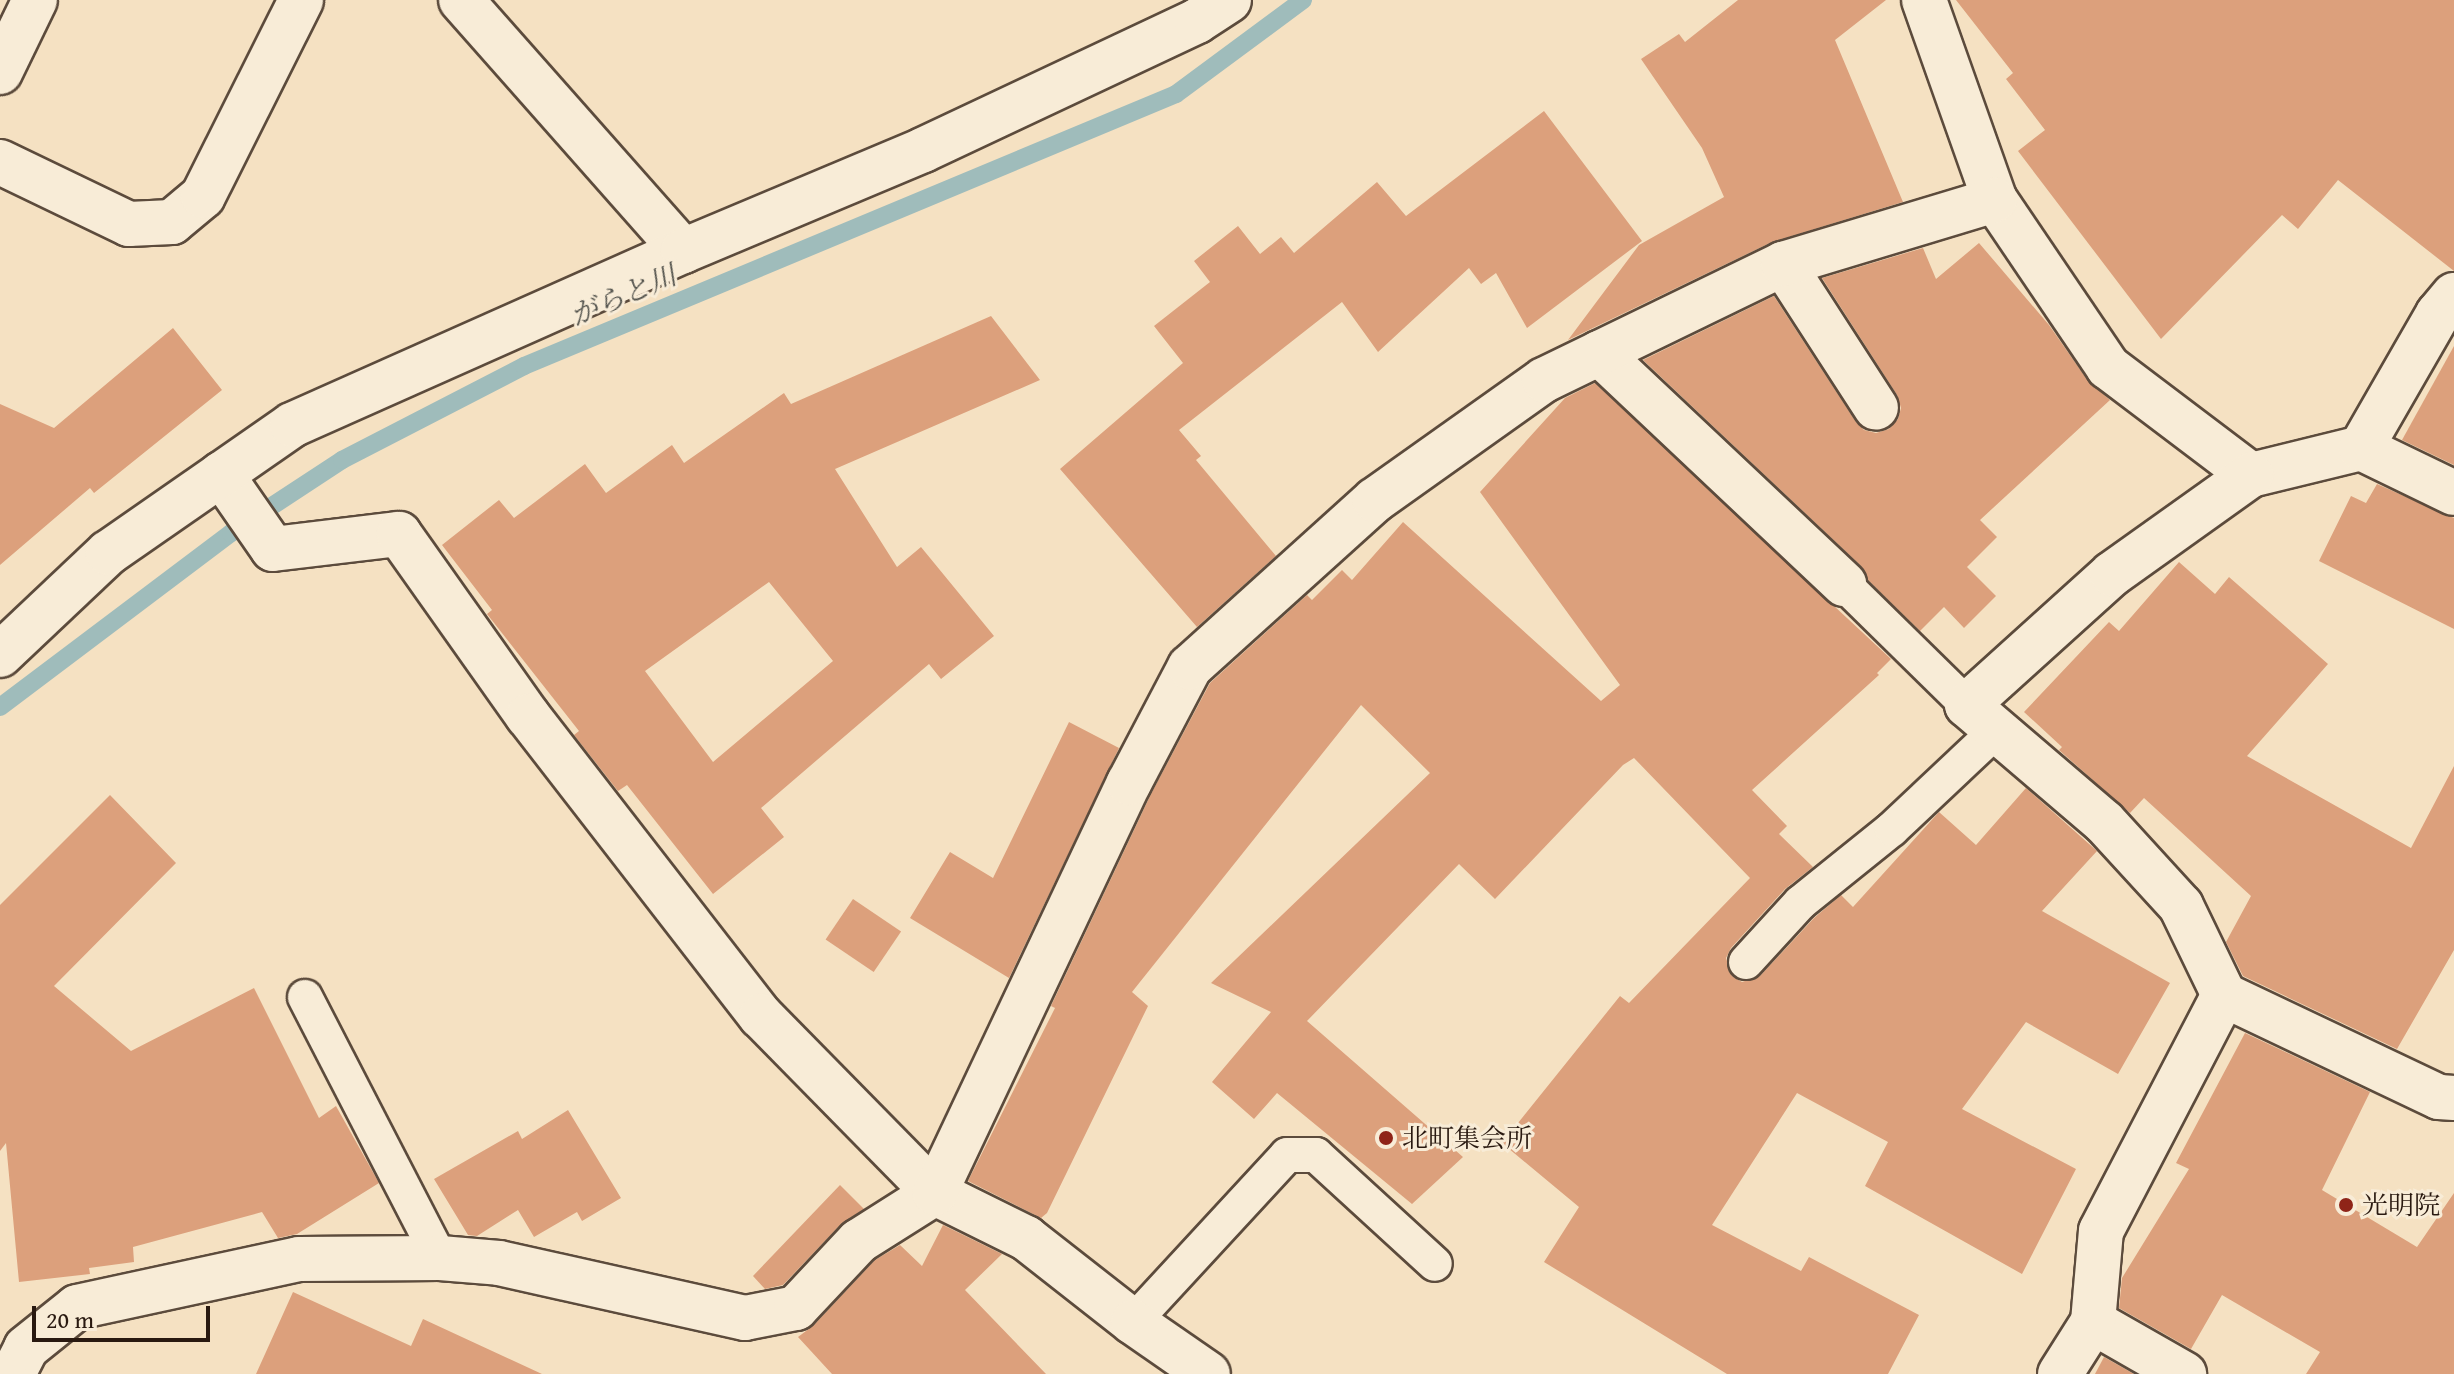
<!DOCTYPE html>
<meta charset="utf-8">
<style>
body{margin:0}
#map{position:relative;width:2454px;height:1374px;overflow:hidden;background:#f5e1c2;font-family:"Gentium Book Plus","Noto Serif JP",serif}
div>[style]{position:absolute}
.stream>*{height:18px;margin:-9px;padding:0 9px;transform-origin:9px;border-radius:9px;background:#9fbcbb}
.building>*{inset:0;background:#dca07c;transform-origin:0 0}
.roads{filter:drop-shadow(2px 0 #5c4b3c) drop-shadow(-2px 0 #5c4b3c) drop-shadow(0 2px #5c4b3c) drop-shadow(0 -2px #5c4b3c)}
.service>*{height:34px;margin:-17px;padding:0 17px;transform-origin:17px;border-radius:17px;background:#f8ecd7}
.minor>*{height:44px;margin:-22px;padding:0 22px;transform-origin:22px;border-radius:22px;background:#f8ecd7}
.dots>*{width:22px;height:22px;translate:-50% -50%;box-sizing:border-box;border:4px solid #f8ecd7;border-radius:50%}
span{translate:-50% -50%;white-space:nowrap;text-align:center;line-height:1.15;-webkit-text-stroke:6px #f8ecd7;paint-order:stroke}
.poi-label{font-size:26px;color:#291910}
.left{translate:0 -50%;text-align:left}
.water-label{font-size:28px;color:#52524c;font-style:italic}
.scale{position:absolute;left:32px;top:1306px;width:178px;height:36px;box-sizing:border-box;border:4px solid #291910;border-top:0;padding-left:10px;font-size:24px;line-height:28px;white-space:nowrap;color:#291910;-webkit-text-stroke:6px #f8ecd7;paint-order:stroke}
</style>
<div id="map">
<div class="stream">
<i style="left:0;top:707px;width:289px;rotate:-37deg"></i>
<i style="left:231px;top:533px;width:133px;rotate:-33.3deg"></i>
<i style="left:342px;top:460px;width:205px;rotate:-27.3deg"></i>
<i style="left:524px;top:366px;width:706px;rotate:-22.64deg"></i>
<i style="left:1176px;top:94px;width:158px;rotate:-36.5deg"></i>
</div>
<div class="building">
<i style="clip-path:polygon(1738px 0,1886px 0,1835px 40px,1903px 202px,1772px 242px,1568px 340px,1639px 245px,1724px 197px,1702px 148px,1641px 59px,1679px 34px,1685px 42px)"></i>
<i style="clip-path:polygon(1956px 0,2454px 0,2454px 271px,2338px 180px,2298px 229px,2282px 215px,2161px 339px,2018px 151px,2045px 130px,2006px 79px,2013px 73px)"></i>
<i style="clip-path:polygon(1544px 111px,1642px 241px,1527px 328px,1496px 273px,1481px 284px,1469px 268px,1378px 352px,1342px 302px,1179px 430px,1201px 456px,1196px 460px,1276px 556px,1197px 627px,1060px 469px,1183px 363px,1154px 326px,1210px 282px,1194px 261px,1238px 226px,1260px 254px,1281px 237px,1294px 253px,1377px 182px,1406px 216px)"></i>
<i style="clip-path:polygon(1979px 243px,2049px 325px,2088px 381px,2110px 400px,1980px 520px,1997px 537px,1967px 567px,1996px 596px,1964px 628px,1944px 607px,1920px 631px,1868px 580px,1861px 566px,1643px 360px,1774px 296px,1856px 422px,1864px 430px,1876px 433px,1889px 429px,1898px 419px,1901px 408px,1897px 395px,1822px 278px,1923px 248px,1936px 279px)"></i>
<i style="clip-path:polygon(evenodd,991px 316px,1040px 380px,835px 469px,897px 567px,921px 547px,994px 636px,941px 679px,929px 664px,761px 808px,784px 837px,713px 894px,627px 785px,618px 791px,574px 735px,579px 731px,487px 614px,492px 610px,442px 545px,499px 500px,514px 518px,585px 464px,606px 493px,672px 445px,684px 463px,784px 393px,791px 404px,991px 316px,769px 582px,833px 661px,713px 762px,645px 671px,769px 582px)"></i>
<i style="clip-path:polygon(173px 328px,222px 390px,94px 493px,90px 488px,0 565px,0 404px,54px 428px)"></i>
<i style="clip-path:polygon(2454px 346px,2454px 465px,2402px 440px)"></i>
<i style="clip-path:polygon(1595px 383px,1891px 659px,1877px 673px,1879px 675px,1752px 790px,1787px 826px,1779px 834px,1813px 867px,1785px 889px,1731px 948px,1726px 958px,1732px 976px,1742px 982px,1760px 976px,1814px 918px,1841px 895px,1853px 907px,1939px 812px,1976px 845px,2026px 788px,2097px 851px,2042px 911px,2170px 983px,2118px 1074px,2026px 1022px,1962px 1109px,2076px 1169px,2022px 1274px,1865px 1186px,1888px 1142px,1797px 1093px,1712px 1225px,1801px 1271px,1809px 1257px,1919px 1315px,1888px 1374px,1727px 1374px,1544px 1262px,1579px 1207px,1502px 1143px,1620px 996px,1629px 1003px,1750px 878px,1634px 758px,1623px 765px,1495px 899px,1459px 864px,1307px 1021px,1463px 1157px,1412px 1204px,1277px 1093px,1254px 1119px,1212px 1082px,1271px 1012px,1211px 983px,1430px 773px,1361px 705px,1132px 992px,1148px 1006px,1047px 1213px,1041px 1218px,968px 1181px,1055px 1008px,1051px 1006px,1151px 794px,1210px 683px,1307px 595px,1312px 600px,1342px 570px,1352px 580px,1403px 522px,1601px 701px,1620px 685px,1480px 492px,1565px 398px)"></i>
<i style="clip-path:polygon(2377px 484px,2454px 518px,2454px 629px,2319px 561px,2351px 496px,2366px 503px)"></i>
<i style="clip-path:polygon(2179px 562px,2215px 594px,2229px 577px,2328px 664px,2247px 756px,2411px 848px,2454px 766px,2454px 950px,2397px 1049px,2243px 976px,2226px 942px,2251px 896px,2144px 798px,2130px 813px,2059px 750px,2062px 747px,2024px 712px,2109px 622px,2119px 631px)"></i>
<i style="clip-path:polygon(1069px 722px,1119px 748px,1009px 978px,910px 918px,950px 852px,993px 878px)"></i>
<i style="clip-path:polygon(110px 795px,176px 863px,54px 986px,131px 1051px,254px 988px,319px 1118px,336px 1106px,379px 1183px,297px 1234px,278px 1238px,262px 1212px,133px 1247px,134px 1262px,89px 1268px,90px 1274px,19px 1282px,6px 1143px,0 1151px,0 905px)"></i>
<i style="left:853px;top:899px;width:58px;height:49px;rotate:34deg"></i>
<i style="clip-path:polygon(2245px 1033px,2370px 1092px,2322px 1190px,2417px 1247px,2454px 1193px,2454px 1374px,2306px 1374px,2320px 1352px,2222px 1295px,2191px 1349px,2119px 1308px,2122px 1278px,2189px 1169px,2176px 1163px)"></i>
<i style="clip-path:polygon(568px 1110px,621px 1198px,582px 1221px,577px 1212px,534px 1237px,518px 1210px,477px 1236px,468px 1235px,434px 1179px,518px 1131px,522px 1139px)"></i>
<i style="clip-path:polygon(840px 1185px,864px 1209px,841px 1224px,783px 1285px,765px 1289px,753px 1276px)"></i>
<i style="clip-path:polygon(943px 1225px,1002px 1254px,965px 1290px,1046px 1374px,832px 1374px,798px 1337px,814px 1325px,875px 1260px,900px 1245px,922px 1266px)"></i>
<i style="clip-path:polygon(293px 1292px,411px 1346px,423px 1319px,542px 1374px,256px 1374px)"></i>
<i style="clip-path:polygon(2104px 1357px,2134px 1374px,2095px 1374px)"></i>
</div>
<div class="roads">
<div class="service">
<i style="left:1844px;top:584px;width:173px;rotate:44.5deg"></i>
<i style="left:1746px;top:962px;width:80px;rotate:-47.5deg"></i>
<i style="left:1800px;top:903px;width:118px;rotate:-38.8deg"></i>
<i style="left:1892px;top:829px;width:146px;rotate:-43.3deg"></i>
<i style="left:305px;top:997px;width:294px;rotate:62.7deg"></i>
<i style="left:1133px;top:1322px;width:227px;rotate:-47.3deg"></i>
<i style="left:1287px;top:1155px;width:29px"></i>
<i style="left:1316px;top:1155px;width:161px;rotate:42.5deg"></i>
</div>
<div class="minor">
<i style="left:461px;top:0;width:335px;rotate:48.5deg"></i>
<i style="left:1924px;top:0;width:212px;rotate:70.5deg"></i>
<i style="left:1995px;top:200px;width:202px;rotate:55.9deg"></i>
<i style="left:2108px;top:367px;width:179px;rotate:37.1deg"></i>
<i style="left:2251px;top:475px;width:113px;rotate:-13.8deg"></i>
<i style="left:0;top:72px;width:80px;rotate:-64.1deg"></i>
<i style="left:0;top:162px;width:143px;rotate:25.7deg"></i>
<i style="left:129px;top:224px;width:43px;rotate:-2.7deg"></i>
<i style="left:172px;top:222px;width:40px;rotate:-40deg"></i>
<i style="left:203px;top:196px;width:219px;rotate:-63.4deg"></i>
<i style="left:1783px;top:264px;width:171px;rotate:57.1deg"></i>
<i style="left:2454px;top:295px;width:25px;rotate:130deg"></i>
<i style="left:2438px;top:314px;width:155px;rotate:119.9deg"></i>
<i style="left:2361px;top:448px;width:103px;rotate:25.8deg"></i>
<i style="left:1599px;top:353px;width:337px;rotate:43.3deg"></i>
<i style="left:221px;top:474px;width:91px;rotate:55.3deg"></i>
<i style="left:273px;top:549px;width:127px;rotate:-6.8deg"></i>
<i style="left:399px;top:534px;width:223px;rotate:54.7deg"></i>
<i style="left:528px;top:716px;width:380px;rotate:52.2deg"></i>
<i style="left:761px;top:1016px;width:248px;rotate:45.5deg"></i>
<i style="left:935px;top:1193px;width:102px;rotate:26.3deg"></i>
<i style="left:1026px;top:1238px;width:136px;rotate:38.1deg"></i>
<i style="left:1133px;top:1322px;width:91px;rotate:34.7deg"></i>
<i style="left:0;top:655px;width:149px;rotate:-43.4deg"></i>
<i style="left:108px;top:553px;width:224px;rotate:-34.8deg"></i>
<i style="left:292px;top:425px;width:428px;rotate:-24deg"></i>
<i style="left:683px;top:251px;width:260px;rotate:-22.8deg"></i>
<i style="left:923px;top:150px;width:303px;rotate:-25.2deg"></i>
<i style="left:1197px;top:21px;width:38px;rotate:-33deg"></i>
<i style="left:2224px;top:995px;width:99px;rotate:-115.8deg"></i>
<i style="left:2181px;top:906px;width:114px;rotate:-132.5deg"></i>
<i style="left:2104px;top:822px;width:180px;rotate:-139.5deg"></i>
<i style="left:1967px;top:705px;width:195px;rotate:-42.1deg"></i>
<i style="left:2112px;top:574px;width:171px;rotate:-35.5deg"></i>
<i style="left:2093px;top:1322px;width:105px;rotate:29.7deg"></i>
<i style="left:13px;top:1374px;width:29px;rotate:-63deg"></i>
<i style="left:26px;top:1348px;width:65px;rotate:-38.8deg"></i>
<i style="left:77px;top:1307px;width:227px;rotate:-12.2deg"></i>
<i style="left:299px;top:1259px;width:141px;rotate:-0.4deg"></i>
<i style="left:440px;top:1258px;width:59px;rotate:4.8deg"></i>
<i style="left:499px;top:1263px;width:252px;rotate:12.6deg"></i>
<i style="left:745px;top:1318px;width:52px;rotate:-11.1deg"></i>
<i style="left:796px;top:1308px;width:92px;rotate:-46.8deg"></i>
<i style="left:859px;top:1241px;width:90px;rotate:-32.3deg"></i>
<i style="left:935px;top:1193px;width:454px;rotate:-64.7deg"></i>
<i style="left:1129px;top:783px;width:131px;rotate:-62.3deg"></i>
<i style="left:1190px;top:667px;width:249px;rotate:-42.1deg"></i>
<i style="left:1375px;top:500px;width:207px;rotate:-35.4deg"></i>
<i style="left:1544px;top:380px;width:266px;rotate:-25.9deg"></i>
<i style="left:1783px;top:264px;width:221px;rotate:-16.8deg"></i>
<i style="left:2060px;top:1374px;width:62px;rotate:-57.6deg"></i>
<i style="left:2093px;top:1322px;width:91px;rotate:-85deg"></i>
<i style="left:2101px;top:1231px;width:266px;rotate:-62.5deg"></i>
<i style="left:2224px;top:995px;width:238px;rotate:25.4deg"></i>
<i style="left:2439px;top:1097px;width:15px;rotate:4deg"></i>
</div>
</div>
<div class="dots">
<i style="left:1386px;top:1138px;background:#8f2418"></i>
<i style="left:2346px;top:1205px;background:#8f2418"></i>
</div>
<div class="poi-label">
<span class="left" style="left:1402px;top:1138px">北町集会所</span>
<span class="left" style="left:2362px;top:1205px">光明院</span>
</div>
<div class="water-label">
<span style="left:623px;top:295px;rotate:-23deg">がらと川</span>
</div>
<div class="scale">20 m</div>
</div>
